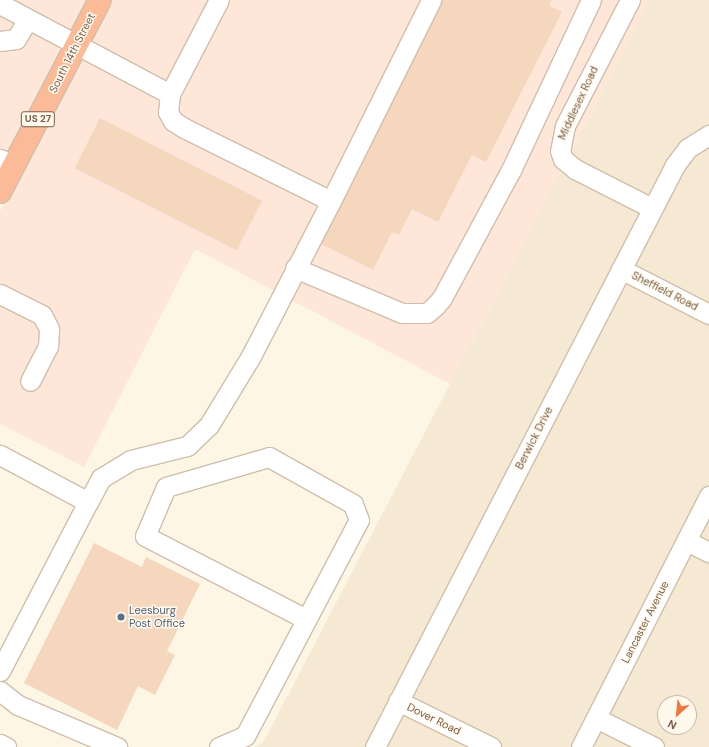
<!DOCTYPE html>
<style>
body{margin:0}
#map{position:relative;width:709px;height:747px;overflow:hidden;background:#fdf6e5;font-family:"DM Sans",sans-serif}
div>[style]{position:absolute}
.residential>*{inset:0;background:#f6e9d3}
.commercial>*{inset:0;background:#fee7d9}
.building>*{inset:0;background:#f4d7bc;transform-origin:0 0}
.roads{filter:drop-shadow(1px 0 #d0beab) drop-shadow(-1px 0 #d0beab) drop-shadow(0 1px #d0beab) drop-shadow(0 -1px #d0beab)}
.minor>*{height:19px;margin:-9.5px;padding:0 9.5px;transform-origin:9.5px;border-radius:9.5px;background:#fff}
.highway>*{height:22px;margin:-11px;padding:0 11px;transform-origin:11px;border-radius:11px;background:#fbbb99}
.dots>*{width:11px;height:11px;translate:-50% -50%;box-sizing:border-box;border:2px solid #fff9ed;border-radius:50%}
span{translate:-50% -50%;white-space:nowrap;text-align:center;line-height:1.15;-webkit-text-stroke:3px #fff9ed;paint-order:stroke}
.shield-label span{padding:1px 3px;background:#fff9ed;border:1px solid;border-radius:3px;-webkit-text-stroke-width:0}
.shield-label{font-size:10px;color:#785e49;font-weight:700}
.street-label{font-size:11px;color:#785e49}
.service-label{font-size:11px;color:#4e5e75}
.left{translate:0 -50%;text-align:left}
.north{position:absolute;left:657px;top:695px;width:40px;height:40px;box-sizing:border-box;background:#fff9ed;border:1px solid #c9bbab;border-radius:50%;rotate:207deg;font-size:11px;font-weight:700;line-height:16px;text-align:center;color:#785e49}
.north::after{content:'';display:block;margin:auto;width:14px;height:18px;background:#ed7844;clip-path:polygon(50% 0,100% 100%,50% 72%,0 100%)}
</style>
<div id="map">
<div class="residential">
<i style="clip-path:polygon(evenodd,650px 0,709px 0,709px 747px,255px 747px,263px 743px,650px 0,665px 703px,689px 703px,689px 727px,665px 727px,665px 703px)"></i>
</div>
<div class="commercial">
<i style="clip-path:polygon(0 0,91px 0,0 175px)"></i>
<i style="clip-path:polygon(109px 0,650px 0,450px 384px,195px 249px,84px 467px,0 424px,0 211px)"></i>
</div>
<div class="building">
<i style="clip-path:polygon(440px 0,552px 0,549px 6px,562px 12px,486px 162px,472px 155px,438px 222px,412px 209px,399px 235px,392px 232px,373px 270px,317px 242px)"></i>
<i style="left:100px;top:118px;width:182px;height:56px;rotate:27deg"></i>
<i style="clip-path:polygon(94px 543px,142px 567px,146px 557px,200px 584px,167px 651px,175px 655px,155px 695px,138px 686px,117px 730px,24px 683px)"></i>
</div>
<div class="roads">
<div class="minor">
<i style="left:630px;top:0;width:142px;rotate:117.3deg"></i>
<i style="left:565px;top:126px;width:25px;rotate:101deg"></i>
<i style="left:560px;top:151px;width:9px;rotate:69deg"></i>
<i style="left:563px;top:159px;width:16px;rotate:40deg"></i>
<i style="left:575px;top:169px;width:86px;rotate:26.9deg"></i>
<i style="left:0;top:4px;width:192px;rotate:27.9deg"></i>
<i style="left:170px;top:94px;width:18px;rotate:96deg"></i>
<i style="left:168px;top:112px;width:10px;rotate:61deg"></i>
<i style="left:173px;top:121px;width:13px;rotate:32deg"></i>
<i style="left:184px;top:128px;width:164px;rotate:26.4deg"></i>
<i style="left:331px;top:201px;width:174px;rotate:117.3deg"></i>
<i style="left:251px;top:356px;width:81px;rotate:121.3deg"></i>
<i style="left:209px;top:425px;width:30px;rotate:136deg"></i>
<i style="left:187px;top:446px;width:58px;rotate:166deg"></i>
<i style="left:131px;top:460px;width:35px;rotate:149deg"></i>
<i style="left:101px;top:478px;width:27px;rotate:118deg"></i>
<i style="left:88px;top:502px;width:100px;rotate:-151.9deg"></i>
<i style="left:0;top:41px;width:16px;rotate:-7deg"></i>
<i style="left:16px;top:39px;width:23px;rotate:-59deg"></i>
<i style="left:170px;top:94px;width:106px;rotate:-62.5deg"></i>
<i style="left:0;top:159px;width:15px;rotate:28deg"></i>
<i style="left:331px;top:201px;width:225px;rotate:-63.5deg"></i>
<i style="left:295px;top:268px;width:116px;rotate:22.8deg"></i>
<i style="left:402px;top:313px;width:25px"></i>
<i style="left:427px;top:313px;width:11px;rotate:-41deg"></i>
<i style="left:435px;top:306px;width:11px;rotate:-49deg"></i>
<i style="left:442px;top:298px;width:145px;rotate:-61.7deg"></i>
<i style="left:511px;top:170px;width:188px;rotate:-64.8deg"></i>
<i style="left:621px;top:269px;width:99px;rotate:27.1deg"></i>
<i style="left:0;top:294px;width:47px;rotate:26.6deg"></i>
<i style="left:42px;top:315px;width:16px;rotate:63deg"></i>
<i style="left:49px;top:329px;width:17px;rotate:93deg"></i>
<i style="left:48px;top:346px;width:39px;rotate:117deg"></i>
<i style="left:687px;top:541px;width:25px;rotate:27deg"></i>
<i style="left:0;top:671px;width:191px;rotate:-62.5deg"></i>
<i style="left:0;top:691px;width:23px;rotate:38deg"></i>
<i style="left:18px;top:705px;width:108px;rotate:23deg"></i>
<i style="left:398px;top:701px;width:104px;rotate:26.3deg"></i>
<i style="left:596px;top:718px;width:65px;rotate:26.6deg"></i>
<i style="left:0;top:744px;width:7px;rotate:27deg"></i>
<i style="left:219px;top:747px;width:28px;rotate:-23deg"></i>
<i style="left:245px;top:736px;width:244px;rotate:-62.2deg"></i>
<i style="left:359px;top:520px;width:17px;rotate:-111deg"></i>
<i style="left:353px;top:504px;width:96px;rotate:-150.8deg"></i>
<i style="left:269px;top:457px;width:107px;rotate:163.8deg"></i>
<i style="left:166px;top:487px;width:53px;rotate:113.2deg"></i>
<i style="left:145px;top:536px;width:181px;rotate:27.3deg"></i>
<i style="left:375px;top:747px;width:655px;rotate:-62.73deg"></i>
<i style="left:675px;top:165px;width:21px;rotate:-53deg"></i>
<i style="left:688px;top:148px;width:25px;rotate:-32deg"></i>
<i style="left:581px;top:747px;width:282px;rotate:-63deg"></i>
</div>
<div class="highway">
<i style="left:0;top:192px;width:216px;rotate:-62.5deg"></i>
</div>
</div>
<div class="dots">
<i style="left:121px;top:617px;background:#5c6f8a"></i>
</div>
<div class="shield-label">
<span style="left:38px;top:119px">US 27</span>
</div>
<div class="street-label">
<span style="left:72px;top:53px;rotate:-63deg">South 14th Street</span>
<span style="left:578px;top:103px;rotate:-65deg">Middlesex Road</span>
<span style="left:665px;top:291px;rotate:27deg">Sheffield Road</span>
<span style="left:534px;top:438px;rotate:-63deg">Berwick Drive</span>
<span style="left:645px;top:622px;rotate:-63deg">Lancaster Avenue</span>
<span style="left:434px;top:719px;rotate:26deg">Dover Road</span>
</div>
<div class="service-label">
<span class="left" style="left:129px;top:617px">Leesburg<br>Post Office</span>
</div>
<div class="north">N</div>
</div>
